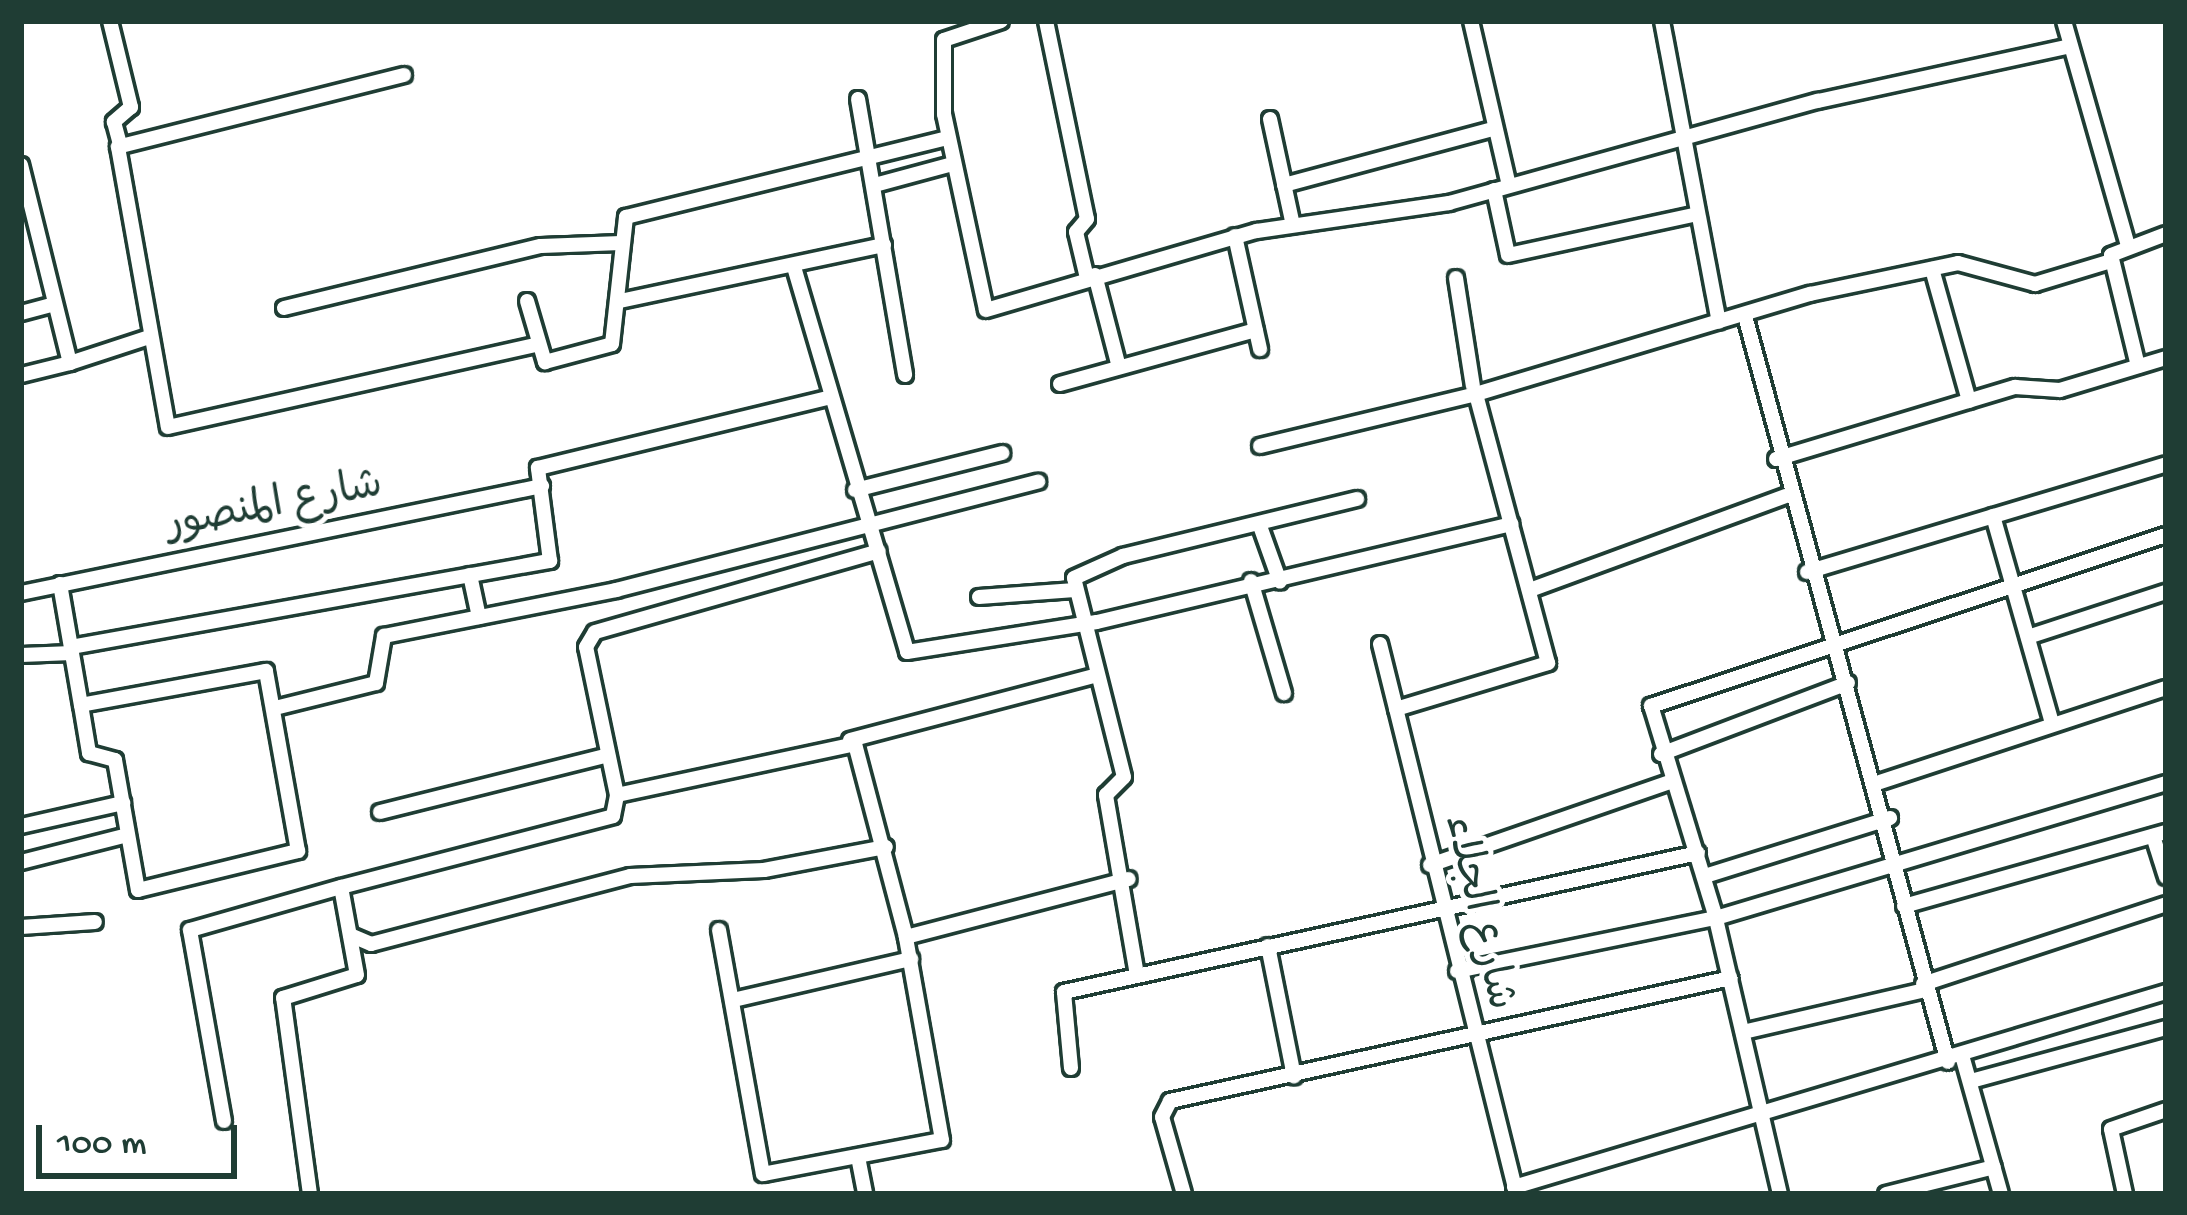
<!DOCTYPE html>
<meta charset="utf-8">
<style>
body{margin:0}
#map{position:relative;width:2187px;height:1215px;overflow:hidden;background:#fff;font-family:"Gochi Hand","Playpen Sans Arabic",sans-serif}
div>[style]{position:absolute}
.roads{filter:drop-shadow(3px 0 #1f3d34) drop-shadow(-3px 0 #1f3d34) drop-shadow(0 3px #1f3d34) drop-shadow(0 -3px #1f3d34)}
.minor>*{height:14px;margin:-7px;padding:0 7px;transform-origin:7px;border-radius:7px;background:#fff}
span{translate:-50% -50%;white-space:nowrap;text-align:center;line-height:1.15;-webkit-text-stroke:10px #fff;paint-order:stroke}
.street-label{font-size:42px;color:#1f3d34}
.frame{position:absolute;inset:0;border:24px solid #1f3d34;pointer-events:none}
.scale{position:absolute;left:36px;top:1125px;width:201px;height:54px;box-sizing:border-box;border:6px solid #1f3d34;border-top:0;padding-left:15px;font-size:36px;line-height:42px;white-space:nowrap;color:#1f3d34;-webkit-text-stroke:9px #fff;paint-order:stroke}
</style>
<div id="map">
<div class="roads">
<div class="minor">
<i style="left:110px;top:21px;width:89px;rotate:76.3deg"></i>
<i style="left:131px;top:107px;width:23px;rotate:139deg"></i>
<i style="left:114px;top:122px;width:24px;rotate:75deg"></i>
<i style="left:1001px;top:21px;width:60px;rotate:161.6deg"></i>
<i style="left:944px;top:40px;width:74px;rotate:90deg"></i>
<i style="left:944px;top:114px;width:200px;rotate:77.9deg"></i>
<i style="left:986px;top:310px;width:282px;rotate:-16.3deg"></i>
<i style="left:1257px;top:231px;width:194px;rotate:-8.3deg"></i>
<i style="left:1449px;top:203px;width:383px;rotate:-15.5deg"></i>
<i style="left:1818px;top:101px;width:258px;rotate:-12.3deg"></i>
<i style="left:1046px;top:21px;width:202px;rotate:78.3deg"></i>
<i style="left:1087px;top:219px;width:17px;rotate:130deg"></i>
<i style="left:1076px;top:232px;width:47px;rotate:76.6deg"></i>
<i style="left:1471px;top:21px;width:168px;rotate:77deg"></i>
<i style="left:1662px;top:21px;width:306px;rotate:79.3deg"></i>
<i style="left:2064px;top:21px;width:233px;rotate:74.1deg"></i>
<i style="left:404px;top:75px;width:295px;rotate:165.9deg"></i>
<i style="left:118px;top:147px;width:284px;rotate:79.9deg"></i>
<i style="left:168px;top:427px;width:379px;rotate:-12.6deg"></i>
<i style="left:858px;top:99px;width:280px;rotate:80.3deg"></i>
<i style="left:1270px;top:119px;width:108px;rotate:77.8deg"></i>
<i style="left:21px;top:165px;width:204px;rotate:76.1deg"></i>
<i style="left:70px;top:363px;width:50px;rotate:166.2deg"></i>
<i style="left:875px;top:185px;width:81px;rotate:-15.1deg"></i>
<i style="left:1284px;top:185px;width:216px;rotate:-15deg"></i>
<i style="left:1494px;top:190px;width:66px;rotate:77.8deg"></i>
<i style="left:1508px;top:255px;width:193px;rotate:-12.2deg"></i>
<i style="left:1235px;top:236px;width:116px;rotate:77.5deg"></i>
<i style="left:794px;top:267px;width:401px;rotate:73.6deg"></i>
<i style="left:907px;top:652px;width:192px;rotate:-9deg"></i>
<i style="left:1097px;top:622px;width:426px;rotate:-13.3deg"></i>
<i style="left:1932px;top:269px;width:137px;rotate:74.3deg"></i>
<i style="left:1095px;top:275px;width:95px;rotate:75.4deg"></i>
<i style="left:1456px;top:278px;width:109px;rotate:81.1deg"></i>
<i style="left:527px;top:301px;width:64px;rotate:73.6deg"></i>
<i style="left:545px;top:362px;width:69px;rotate:-15deg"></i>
<i style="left:612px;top:344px;width:128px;rotate:-83.7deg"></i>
<i style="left:626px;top:217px;width:332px;rotate:-13.8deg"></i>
<i style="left:620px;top:301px;width:270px;rotate:-12deg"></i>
<i style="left:284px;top:308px;width:264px;rotate:-13.6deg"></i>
<i style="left:541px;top:246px;width:80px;rotate:-2.1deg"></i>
<i style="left:21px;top:313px;width:35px;rotate:-15deg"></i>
<i style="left:1745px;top:316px;width:773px;rotate:74.78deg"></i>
<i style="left:70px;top:363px;width:80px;rotate:-18.2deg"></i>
<i style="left:2138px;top:366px;width:114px;rotate:-103.7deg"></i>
<i style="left:2111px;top:255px;width:59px;rotate:-20.9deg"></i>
<i style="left:1060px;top:384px;width:203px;rotate:-15.4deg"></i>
<i style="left:1260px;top:446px;width:222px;rotate:-13.5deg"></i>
<i style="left:1776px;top:459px;width:250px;rotate:-16.8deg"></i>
<i style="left:2015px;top:387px;width:45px;rotate:3.8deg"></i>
<i style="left:2060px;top:390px;width:111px;rotate:-16.8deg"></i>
<i style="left:855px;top:490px;width:152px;rotate:-14.1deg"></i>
<i style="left:1993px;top:516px;width:215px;rotate:74.1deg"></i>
<i style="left:1260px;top:526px;width:59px;rotate:70.3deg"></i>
<i style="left:1807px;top:572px;width:375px;rotate:-16.7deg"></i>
<i style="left:470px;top:575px;width:43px;rotate:77.9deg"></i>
<i style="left:1251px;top:581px;width:117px;rotate:73.6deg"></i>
<i style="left:60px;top:584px;width:123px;rotate:80.2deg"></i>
<i style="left:81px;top:705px;width:49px;rotate:80.5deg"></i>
<i style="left:89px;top:753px;width:27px;rotate:15deg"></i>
<i style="left:115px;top:760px;width:132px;rotate:80deg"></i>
<i style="left:138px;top:890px;width:165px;rotate:-13.7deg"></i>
<i style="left:298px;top:851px;width:183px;rotate:-100.1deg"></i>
<i style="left:266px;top:671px;width:188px;rotate:169.6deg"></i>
<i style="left:1530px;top:590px;width:273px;rotate:-20.2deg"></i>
<i style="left:21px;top:593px;width:532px;rotate:-11.61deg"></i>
<i style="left:979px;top:597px;width:96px;rotate:-4.2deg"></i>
<i style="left:2028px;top:637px;width:145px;rotate:-18.1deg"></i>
<i style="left:1380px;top:644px;width:565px;rotate:76.06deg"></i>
<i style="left:71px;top:647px;width:487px;rotate:-10.2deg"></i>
<i style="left:550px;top:561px;width:94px;rotate:-97.4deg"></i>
<i style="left:538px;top:468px;width:298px;rotate:-13.6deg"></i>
<i style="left:21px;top:655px;width:51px;rotate:-2.2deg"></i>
<i style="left:275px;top:708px;width:104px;rotate:-13.9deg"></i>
<i style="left:376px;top:683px;width:48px;rotate:-80.3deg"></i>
<i style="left:384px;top:636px;width:237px;rotate:-11.2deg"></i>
<i style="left:616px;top:590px;width:436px;rotate:-14.4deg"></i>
<i style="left:1396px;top:709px;width:159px;rotate:-16.8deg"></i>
<i style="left:1548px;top:663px;width:278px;rotate:-105deg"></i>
<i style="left:1476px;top:394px;width:349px;rotate:-16.7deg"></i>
<i style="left:1810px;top:294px;width:151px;rotate:-11.8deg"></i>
<i style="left:1958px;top:263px;width:80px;rotate:15.3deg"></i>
<i style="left:2035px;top:284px;width:79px;rotate:-16.8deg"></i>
<i style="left:850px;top:740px;width:255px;rotate:-14.7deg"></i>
<i style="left:1661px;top:754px;width:200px;rotate:-20.8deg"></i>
<i style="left:1880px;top:782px;width:301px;rotate:-18.2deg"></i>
<i style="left:380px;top:812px;width:235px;rotate:-14deg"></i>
<i style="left:21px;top:826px;width:105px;rotate:-12.7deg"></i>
<i style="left:2153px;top:836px;width:43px;rotate:72.4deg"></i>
<i style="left:21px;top:862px;width:110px;rotate:-14.2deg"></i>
<i style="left:1430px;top:865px;width:254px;rotate:-19.1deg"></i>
<i style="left:1705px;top:876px;width:194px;rotate:-17.4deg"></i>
<i style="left:1904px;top:906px;width:272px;rotate:-15.8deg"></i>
<i style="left:21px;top:927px;width:74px;rotate:-3.9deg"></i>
<i style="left:719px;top:930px;width:248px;rotate:79.8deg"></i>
<i style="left:763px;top:1174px;width:182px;rotate:-10.8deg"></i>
<i style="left:942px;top:1140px;width:206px;rotate:-100.1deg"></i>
<i style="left:906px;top:937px;width:200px;rotate:-104.8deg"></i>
<i style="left:855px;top:744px;width:243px;rotate:167.9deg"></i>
<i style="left:617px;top:795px;width:151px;rotate:-101.8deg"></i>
<i style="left:586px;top:647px;width:17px;rotate:-59deg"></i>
<i style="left:595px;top:632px;width:295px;rotate:-15.9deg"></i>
<i style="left:350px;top:935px;width:23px;rotate:23deg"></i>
<i style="left:371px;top:944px;width:268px;rotate:-14.7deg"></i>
<i style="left:630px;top:876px;width:134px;rotate:-2.6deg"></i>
<i style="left:764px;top:870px;width:124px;rotate:-10.7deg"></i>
<i style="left:906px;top:937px;width:230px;rotate:-14.6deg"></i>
<i style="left:1268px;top:946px;width:133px;rotate:78.7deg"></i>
<i style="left:1457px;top:971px;width:264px;rotate:-11.6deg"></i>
<i style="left:1716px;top:918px;width:470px;rotate:-16.7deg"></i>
<i style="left:1137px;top:975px;width:183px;rotate:-99.8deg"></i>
<i style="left:1106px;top:795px;width:25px;rotate:-45deg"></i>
<i style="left:1124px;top:777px;width:205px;rotate:-104.1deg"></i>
<i style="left:1074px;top:578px;width:54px;rotate:-24.2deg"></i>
<i style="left:1123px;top:556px;width:241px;rotate:-13.7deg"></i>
<i style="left:1923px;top:984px;width:256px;rotate:-18.2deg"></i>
<i style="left:733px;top:1000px;width:183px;rotate:-13deg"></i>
<i style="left:1743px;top:1032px;width:187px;rotate:-13deg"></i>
<i style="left:1963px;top:1059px;width:140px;rotate:74.3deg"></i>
<i style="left:1071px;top:1068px;width:76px;rotate:-95.3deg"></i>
<i style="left:1064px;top:992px;width:649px;rotate:-12.37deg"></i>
<i style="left:1971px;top:1081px;width:202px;rotate:-15.2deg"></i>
<i style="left:224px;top:1121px;width:194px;rotate:-100.1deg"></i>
<i style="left:190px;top:930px;width:157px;rotate:-15.9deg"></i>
<i style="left:859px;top:1162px;width:33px;rotate:79deg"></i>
<i style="left:1514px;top:1187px;width:681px;rotate:-16.65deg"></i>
<i style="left:310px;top:1194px;width:198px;rotate:-97.8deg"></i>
<i style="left:283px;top:998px;width:77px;rotate:-17.3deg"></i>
<i style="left:357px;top:975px;width:89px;rotate:-100.3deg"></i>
<i style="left:341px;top:887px;width:281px;rotate:-14.6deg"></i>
<i style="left:613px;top:816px;width:21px;rotate:-79deg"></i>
<i style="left:1184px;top:1194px;width:80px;rotate:-105.9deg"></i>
<i style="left:1162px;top:1117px;width:18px;rotate:-63deg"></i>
<i style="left:1170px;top:1101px;width:574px;rotate:-12.37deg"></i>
<i style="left:1780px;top:1194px;width:283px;rotate:-103.1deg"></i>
<i style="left:1716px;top:918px;width:222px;rotate:-107deg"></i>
<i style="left:1651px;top:706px;width:543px;rotate:-18.37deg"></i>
<i style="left:1886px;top:1194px;width:111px;rotate:-14deg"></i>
<i style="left:2125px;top:1194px;width:66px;rotate:-102.2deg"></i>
<i style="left:2111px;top:1129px;width:58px;rotate:-19.1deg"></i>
</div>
</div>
<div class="street-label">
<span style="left:275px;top:508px;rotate:-11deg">شارع المنصور</span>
<span style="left:1476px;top:913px;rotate:77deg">شارع الجلاء</span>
</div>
<div class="frame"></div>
<div class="scale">100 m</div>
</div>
